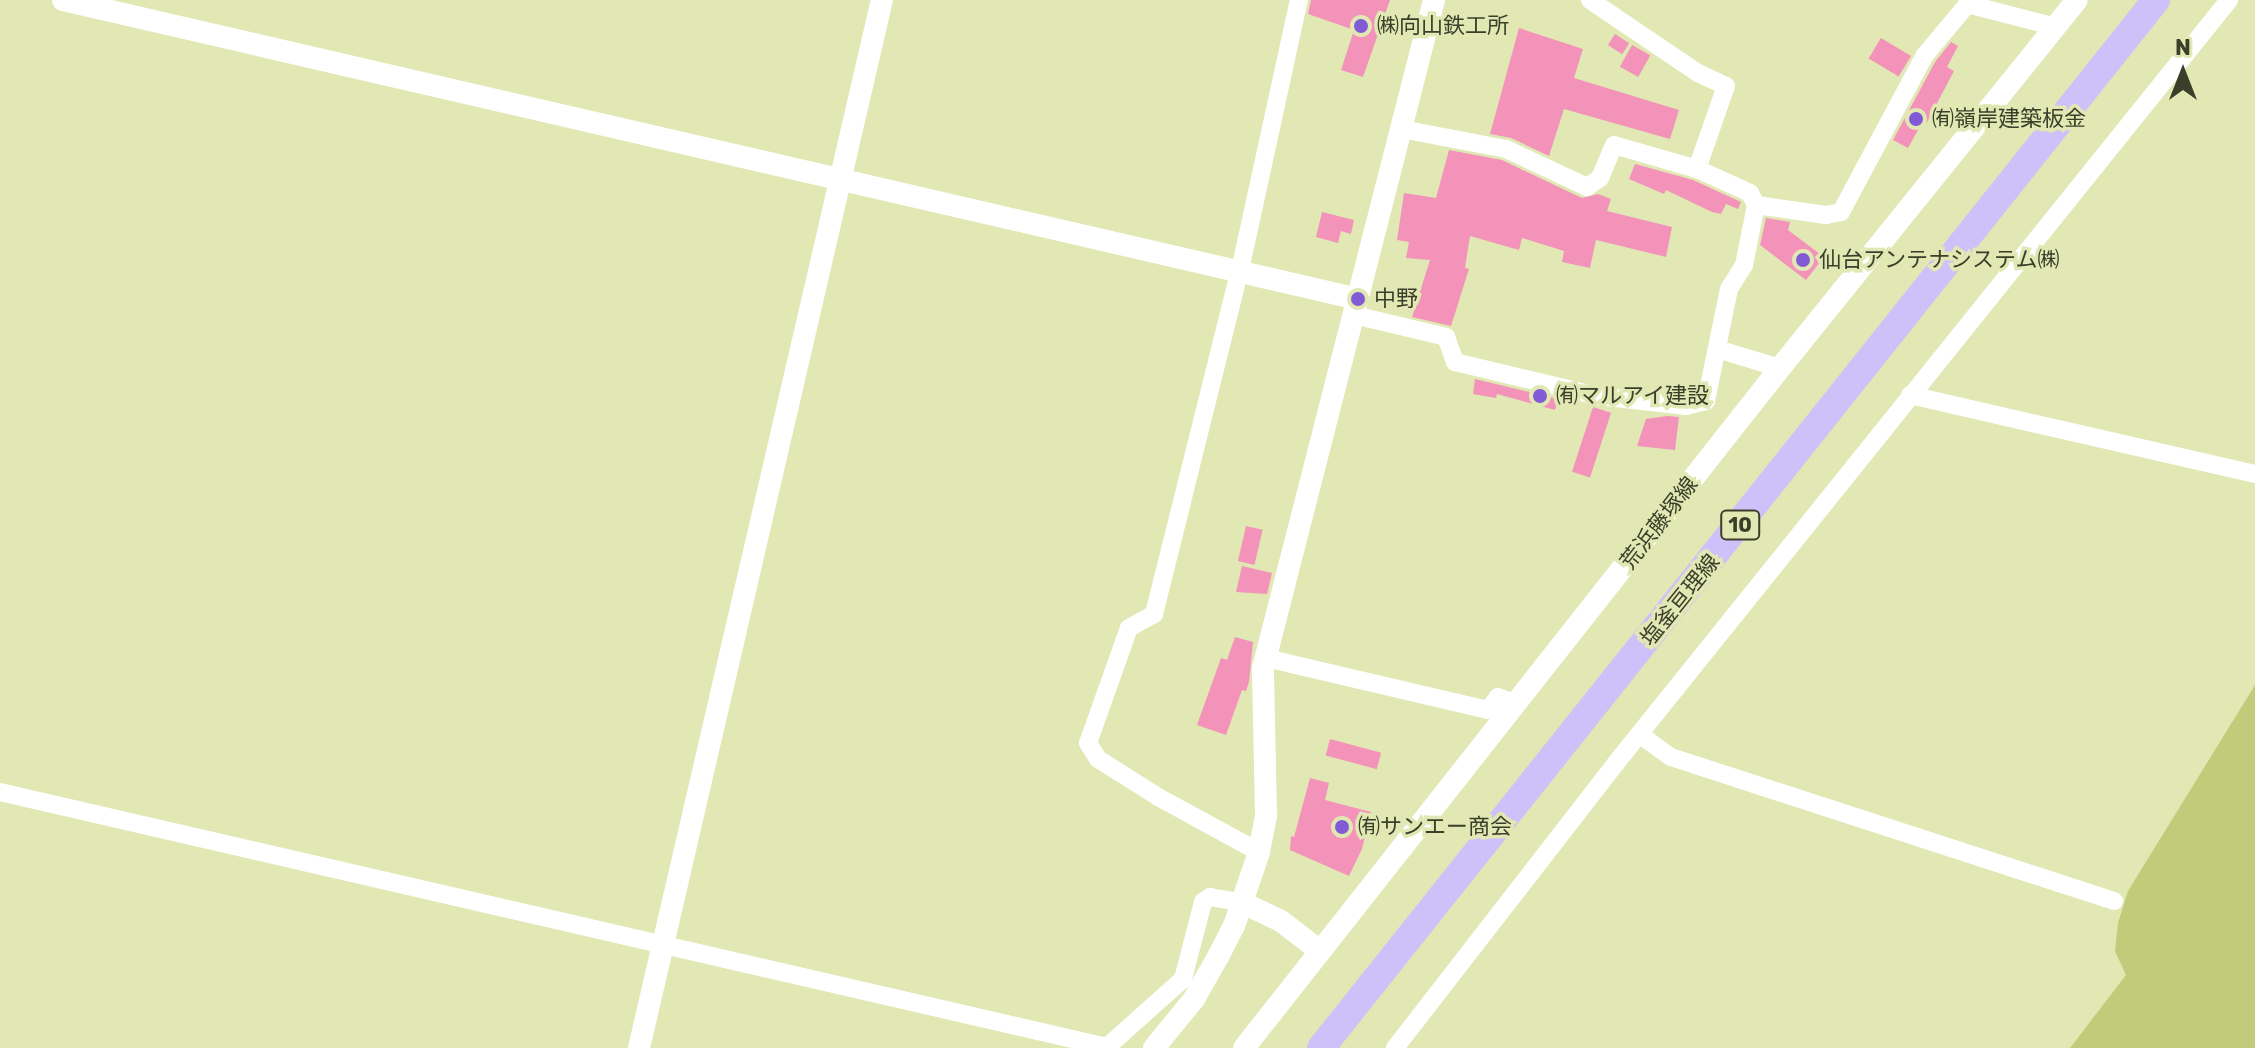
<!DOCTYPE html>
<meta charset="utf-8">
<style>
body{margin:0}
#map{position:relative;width:2255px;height:1048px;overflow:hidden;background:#e1e8b4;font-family:Rubik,"Noto Sans JP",sans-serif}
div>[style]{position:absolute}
.green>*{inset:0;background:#c1cb7a}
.building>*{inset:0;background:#f393ba;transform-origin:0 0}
.minor>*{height:18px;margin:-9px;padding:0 9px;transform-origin:9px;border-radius:9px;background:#fff}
.tertiary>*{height:22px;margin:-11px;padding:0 11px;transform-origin:11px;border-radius:11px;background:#fff}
.primary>*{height:28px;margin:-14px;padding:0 14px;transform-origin:14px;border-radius:14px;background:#cec0f9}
.dots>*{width:22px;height:22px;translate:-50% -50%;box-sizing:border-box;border:4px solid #e1e8b4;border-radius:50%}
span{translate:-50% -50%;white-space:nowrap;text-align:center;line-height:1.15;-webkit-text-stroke:7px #e1e8b4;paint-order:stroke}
.shield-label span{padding:2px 6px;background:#e1e8b4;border:2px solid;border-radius:6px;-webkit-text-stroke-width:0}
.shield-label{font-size:20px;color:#3b3e29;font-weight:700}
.poi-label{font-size:22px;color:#3b3e29}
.left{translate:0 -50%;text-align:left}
.street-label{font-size:22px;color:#3b3e29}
.north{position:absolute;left:2143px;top:32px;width:80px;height:80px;-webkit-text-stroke:6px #e1e8b4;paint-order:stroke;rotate:0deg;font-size:22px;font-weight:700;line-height:32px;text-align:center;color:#3b3e29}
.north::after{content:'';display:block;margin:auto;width:28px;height:36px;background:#3b3e29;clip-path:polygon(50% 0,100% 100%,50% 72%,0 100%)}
</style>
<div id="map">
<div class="green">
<i style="clip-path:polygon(2255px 685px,2255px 1048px,2070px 1048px,2126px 975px,2115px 951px,2118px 923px,2128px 891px)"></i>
</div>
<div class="building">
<i style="clip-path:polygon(1311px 0,1390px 0,1363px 77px,1341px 70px,1354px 30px,1308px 14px)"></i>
<i style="clip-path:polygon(1519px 28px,1583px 49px,1574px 78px,1679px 110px,1670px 139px,1564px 109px,1549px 156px,1511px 138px,1490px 134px)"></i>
<i style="left:1615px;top:34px;width:17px;height:13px;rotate:33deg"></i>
<i style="left:1881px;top:38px;width:35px;height:24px;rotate:31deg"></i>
<i style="clip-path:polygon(1951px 42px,1958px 46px,1947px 67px,1954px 71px,1926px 124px,1922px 123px,1908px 148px,1893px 140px,1935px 62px)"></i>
<i style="left:1632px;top:45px;width:21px;height:25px;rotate:29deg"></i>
<i style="clip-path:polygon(1449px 150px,1502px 160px,1582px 198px,1598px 194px,1611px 199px,1607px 211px,1672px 227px,1666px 257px,1596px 240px,1590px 268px,1562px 262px,1564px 251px,1522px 238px,1519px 250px,1470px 236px,1465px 268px,1469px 269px,1451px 326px,1412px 317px,1430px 260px,1406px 258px,1409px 242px,1397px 240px,1404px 193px,1436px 198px)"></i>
<i style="clip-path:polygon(1635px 164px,1693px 180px,1741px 202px,1738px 209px,1726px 204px,1721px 214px,1712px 212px,1666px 190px,1664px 194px,1629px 179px)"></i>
<i style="clip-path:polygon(1322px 212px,1354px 220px,1351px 234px,1341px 231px,1338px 243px,1316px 237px)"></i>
<i style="clip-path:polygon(1766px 218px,1790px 222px,1788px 230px,1824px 257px,1806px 280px,1760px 245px)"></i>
<i style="clip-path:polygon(1475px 379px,1558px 399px,1555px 410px,1497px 394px,1496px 398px,1473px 394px)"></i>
<i style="left:1593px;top:407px;width:19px;height:68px;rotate:18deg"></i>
<i style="clip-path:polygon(1667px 416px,1679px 417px,1675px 450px,1637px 446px,1646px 419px)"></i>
<i style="left:1246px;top:526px;width:17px;height:36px;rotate:13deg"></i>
<i style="clip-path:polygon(1242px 566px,1272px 573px,1267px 594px,1236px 592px)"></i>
<i style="clip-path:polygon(1235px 637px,1253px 642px,1249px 682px,1246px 691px,1242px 690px,1226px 735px,1197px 725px,1221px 658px,1227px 660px)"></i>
<i style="left:1330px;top:739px;width:53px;height:17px;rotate:15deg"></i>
<i style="clip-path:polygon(1310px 778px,1329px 783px,1325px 800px,1371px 812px,1362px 849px,1349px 876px,1290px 850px,1291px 836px,1294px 837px)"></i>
</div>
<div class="minor">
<i style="left:1590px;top:0;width:130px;rotate:34.1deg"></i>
<i style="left:1698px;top:73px;width:31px;rotate:25deg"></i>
<i style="left:1726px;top:86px;width:88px;rotate:109.3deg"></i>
<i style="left:1967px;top:4px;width:92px;rotate:14.5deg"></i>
<i style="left:1756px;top:205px;width:71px;rotate:8.1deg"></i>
<i style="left:1826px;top:215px;width:15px;rotate:-11deg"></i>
<i style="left:1841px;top:212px;width:178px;rotate:-61.9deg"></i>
<i style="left:1925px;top:55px;width:72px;rotate:-50.1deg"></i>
<i style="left:1354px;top:315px;width:95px;rotate:13.4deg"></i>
<i style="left:1446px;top:337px;width:27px;rotate:70deg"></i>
<i style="left:1455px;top:362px;width:147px;rotate:13.4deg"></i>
<i style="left:1598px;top:396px;width:89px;rotate:6.5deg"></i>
<i style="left:1686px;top:406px;width:21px;rotate:-14deg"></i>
<i style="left:1706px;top:401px;width:114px;rotate:-78.4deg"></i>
<i style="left:1729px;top:289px;width:28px;rotate:-58deg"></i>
<i style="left:1744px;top:265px;width:61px;rotate:-78.7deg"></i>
<i style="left:1756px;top:205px;width:13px;rotate:-117deg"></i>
<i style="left:1750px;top:193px;width:58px;rotate:-155.6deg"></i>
<i style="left:1697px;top:169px;width:86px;rotate:-163.9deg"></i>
<i style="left:1614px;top:145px;width:36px;rotate:113deg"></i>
<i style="left:1600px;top:178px;width:16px;rotate:145deg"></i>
<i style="left:1587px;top:187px;width:89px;rotate:-154.9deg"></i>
<i style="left:1506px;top:149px;width:107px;rotate:-169.2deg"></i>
<i style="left:1717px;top:349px;width:66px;rotate:16.8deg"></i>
<i style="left:1910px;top:395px;width:354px;rotate:12.9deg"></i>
<i style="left:1266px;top:658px;width:228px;rotate:13.2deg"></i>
<i style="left:1488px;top:710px;width:16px;rotate:-52deg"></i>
<i style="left:1498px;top:697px;width:20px;rotate:20deg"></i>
<i style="left:1639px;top:734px;width:39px;rotate:36deg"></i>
<i style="left:1671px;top:757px;width:466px;rotate:18deg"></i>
<i style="left:0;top:792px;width:1136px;rotate:12.97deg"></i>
<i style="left:1107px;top:1047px;width:102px;rotate:-41.8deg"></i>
<i style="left:1183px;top:979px;width:80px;rotate:-75.4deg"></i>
<i style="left:1203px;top:902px;width:9px;rotate:-36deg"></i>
<i style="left:1210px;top:897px;width:34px;rotate:10deg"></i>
<i style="left:1259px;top:852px;width:113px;rotate:-151.4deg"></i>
<i style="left:1160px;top:798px;width:73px;rotate:-147.8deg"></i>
<i style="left:1098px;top:759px;width:19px;rotate:-122deg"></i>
<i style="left:1088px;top:743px;width:122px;rotate:-70.4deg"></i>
<i style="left:1129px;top:628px;width:29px;rotate:-29deg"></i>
<i style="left:1154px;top:614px;width:355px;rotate:-76deg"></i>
<i style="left:1240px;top:270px;width:276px;rotate:-77.7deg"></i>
<i style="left:1395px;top:1048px;width:361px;rotate:-52.2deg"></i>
<i style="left:1616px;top:763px;width:979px;rotate:-51.22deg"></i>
</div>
<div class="tertiary">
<i style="left:63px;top:0;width:1329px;rotate:13deg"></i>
<i style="left:1243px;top:903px;width:42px;rotate:25.3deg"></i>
<i style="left:1281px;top:921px;width:49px;rotate:37.6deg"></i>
<i style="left:639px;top:1048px;width:1076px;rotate:-76.95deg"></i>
<i style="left:1154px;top:1048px;width:63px;rotate:-50.8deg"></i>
<i style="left:1194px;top:999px;width:51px;rotate:-60.4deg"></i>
<i style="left:1219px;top:955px;width:33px;rotate:-63deg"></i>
<i style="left:1234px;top:926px;width:78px;rotate:-71.3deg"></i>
<i style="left:1259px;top:852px;width:38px;rotate:-79deg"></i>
<i style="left:1266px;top:815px;width:147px;rotate:-91.2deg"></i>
<i style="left:1263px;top:668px;width:690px;rotate:-75.64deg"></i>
<i style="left:1244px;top:1048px;width:872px;rotate:-51.75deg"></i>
<i style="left:1784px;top:363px;width:466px;rotate:-51.1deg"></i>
</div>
<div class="primary">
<i style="left:1321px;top:1048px;width:1340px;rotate:-51.45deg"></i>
</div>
<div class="dots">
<i style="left:1361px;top:26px;background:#815bd5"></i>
<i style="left:1916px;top:119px;background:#815bd5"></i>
<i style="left:1803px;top:260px;background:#815bd5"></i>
<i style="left:1358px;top:299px;background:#815bd5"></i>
<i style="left:1540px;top:396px;background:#815bd5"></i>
<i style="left:1342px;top:827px;background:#815bd5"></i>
</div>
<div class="shield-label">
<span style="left:1740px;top:525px">10</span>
</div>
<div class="poi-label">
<span class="left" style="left:1377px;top:26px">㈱向山鉄工所</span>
<span class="left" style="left:1932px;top:119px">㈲嶺岸建築板金</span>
<span class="left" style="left:1819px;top:260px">仙台アンテナシステム㈱</span>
<span class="left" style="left:1374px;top:299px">中野</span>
<span class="left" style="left:1556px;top:396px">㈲マルアイ建設</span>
<span class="left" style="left:1358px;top:827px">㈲サンエー商会</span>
</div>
<div class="street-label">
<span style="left:1659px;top:523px;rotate:-52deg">荒浜藤塚線</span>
<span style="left:1680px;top:600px;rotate:-51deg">塩釜亘理線</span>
</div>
<div class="north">N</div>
</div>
